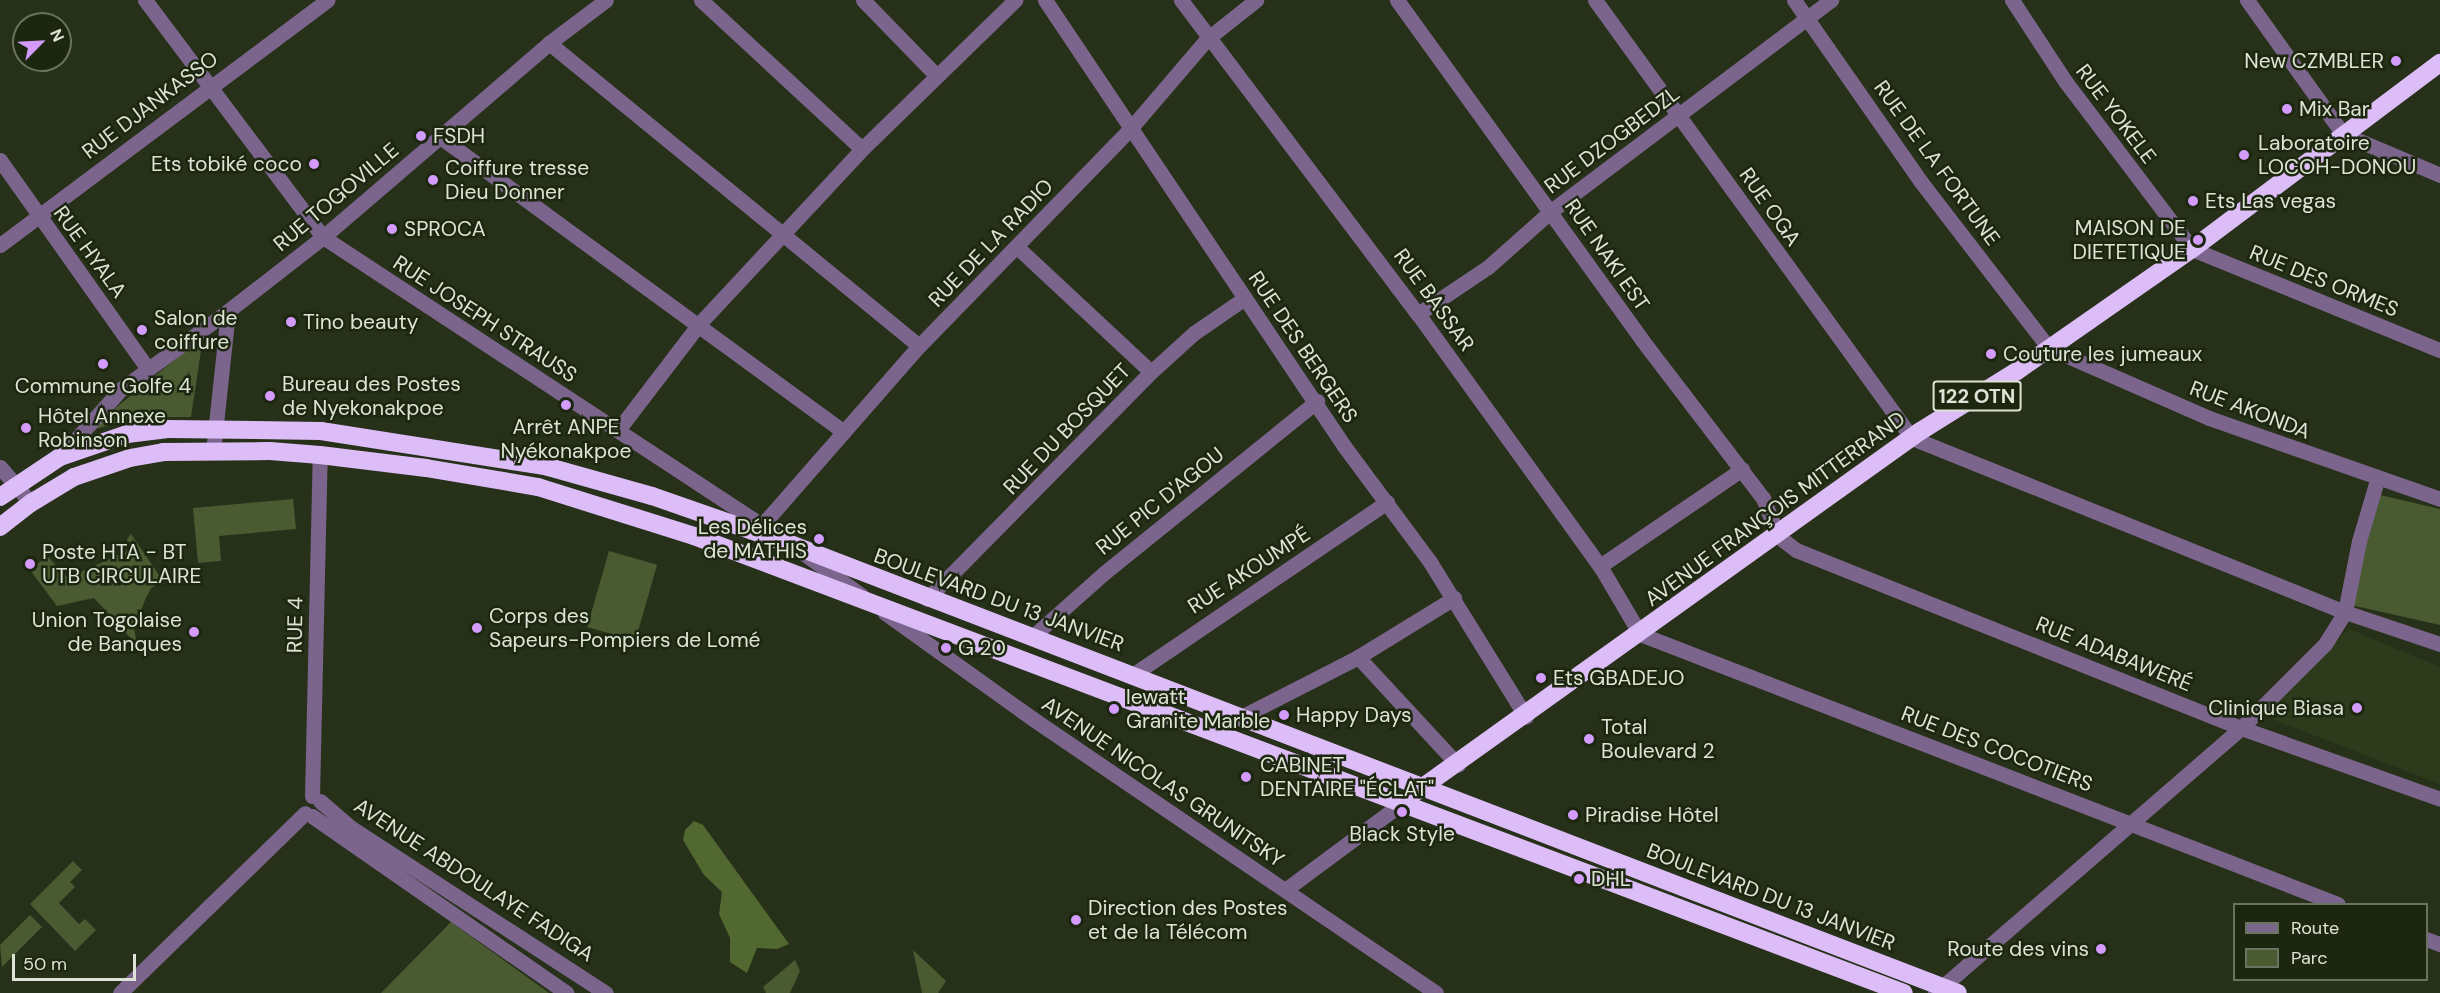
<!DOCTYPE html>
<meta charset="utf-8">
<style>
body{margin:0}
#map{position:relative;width:2440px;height:993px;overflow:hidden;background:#273119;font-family:"DM Sans",sans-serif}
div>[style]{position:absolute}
.built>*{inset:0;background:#2d3a1b}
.green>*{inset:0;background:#4a5b32;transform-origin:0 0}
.forest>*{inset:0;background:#526831}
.minor>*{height:15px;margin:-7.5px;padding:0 7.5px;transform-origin:7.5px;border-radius:7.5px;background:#7b658c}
.highway>*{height:18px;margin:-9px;padding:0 9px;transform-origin:9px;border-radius:9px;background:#ddbdf7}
.dots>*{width:16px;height:16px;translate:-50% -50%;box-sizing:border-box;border:3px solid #1d2710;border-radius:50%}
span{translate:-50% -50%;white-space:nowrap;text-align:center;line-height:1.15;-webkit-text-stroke:5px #1d2710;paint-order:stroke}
.shield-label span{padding:2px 4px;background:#1d2710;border:2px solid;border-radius:4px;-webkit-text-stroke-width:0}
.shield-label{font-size:20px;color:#dde4d5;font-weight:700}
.poi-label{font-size:21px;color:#dde4d5}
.right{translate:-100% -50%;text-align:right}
.left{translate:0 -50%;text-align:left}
.street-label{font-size:21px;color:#dde4d5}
.legend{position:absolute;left:2233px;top:903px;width:195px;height:78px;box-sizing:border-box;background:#1d2710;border:2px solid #6a735f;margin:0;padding:8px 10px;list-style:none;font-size:18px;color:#dde4d5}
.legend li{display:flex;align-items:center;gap:12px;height:30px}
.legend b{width:30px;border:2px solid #6a735f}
.north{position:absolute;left:12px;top:12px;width:60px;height:60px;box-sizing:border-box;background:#1d2710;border:2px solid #6a735f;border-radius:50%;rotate:66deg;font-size:16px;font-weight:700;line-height:24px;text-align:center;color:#dde4d5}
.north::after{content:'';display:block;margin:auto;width:21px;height:27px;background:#d39cfc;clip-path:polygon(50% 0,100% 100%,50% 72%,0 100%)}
.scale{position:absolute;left:12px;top:954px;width:124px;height:27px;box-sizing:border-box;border:3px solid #dde4d5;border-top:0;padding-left:8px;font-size:18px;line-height:21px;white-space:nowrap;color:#dde4d5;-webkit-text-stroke:4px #1d2710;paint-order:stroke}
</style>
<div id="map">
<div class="built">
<i style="clip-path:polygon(2349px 629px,2440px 667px,2440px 784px,2272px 719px,2277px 698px)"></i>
</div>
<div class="green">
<i style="clip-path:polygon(203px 337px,191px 417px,137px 417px,86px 432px)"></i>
<i style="clip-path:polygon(2376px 494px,2440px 509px,2440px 625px,2351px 605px)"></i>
<i style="clip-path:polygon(293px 499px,296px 529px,219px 536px,221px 561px,198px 563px,193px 508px)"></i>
<i style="clip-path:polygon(131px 534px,163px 581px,151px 588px,145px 600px,134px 628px,137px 645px,94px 598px,57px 606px,30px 570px,47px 556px,68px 578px,129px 550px,127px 539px)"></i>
<i style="left:609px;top:551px;width:50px;height:79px;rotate:16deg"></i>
<i style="clip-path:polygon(73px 861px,82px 870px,70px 882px,75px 887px,59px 903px,79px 924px,85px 919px,96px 930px,75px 951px,30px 904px)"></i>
<i style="clip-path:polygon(30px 915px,42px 927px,2px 967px,0 945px)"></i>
<i style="clip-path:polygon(451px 922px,549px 993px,381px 993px)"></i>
<i style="clip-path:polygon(913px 950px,946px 981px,938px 993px,922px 993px)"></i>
<i style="clip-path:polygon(795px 960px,800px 971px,790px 993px,766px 993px,763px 987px)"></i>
</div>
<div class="forest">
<i style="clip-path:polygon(694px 821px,703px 825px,789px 944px,777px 949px,757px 948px,747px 973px,730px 962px,730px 938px,719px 914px,722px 892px,704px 875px,683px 840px,685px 830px)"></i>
</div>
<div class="minor">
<i style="left:145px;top:0;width:296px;rotate:53.1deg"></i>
<i style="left:323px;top:237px;width:550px;rotate:33.29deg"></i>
<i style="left:701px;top:0;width:219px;rotate:42.8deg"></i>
<i style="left:863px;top:0;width:106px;rotate:45.8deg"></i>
<i style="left:1045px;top:0;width:537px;rotate:56.16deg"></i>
<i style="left:1344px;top:446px;width:144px;rotate:53.4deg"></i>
<i style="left:1430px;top:562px;width:182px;rotate:58.2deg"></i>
<i style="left:1181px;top:0;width:393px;rotate:53deg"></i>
<i style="left:1418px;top:314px;width:311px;rotate:54.2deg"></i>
<i style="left:1600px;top:566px;width:79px;rotate:59.5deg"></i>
<i style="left:1640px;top:634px;width:748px;rotate:21.15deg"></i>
<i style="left:1397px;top:0;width:419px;rotate:54.2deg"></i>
<i style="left:1642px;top:340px;width:199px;rotate:52.6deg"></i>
<i style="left:1763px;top:498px;width:41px;rotate:68.5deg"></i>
<i style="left:1778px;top:536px;width:23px;rotate:38deg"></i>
<i style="left:1796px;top:550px;width:479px;rotate:21.8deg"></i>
<i style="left:2241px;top:728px;width:211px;rotate:19.6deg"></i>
<i style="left:1595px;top:0;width:541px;rotate:54.11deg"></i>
<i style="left:1912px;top:438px;width:467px;rotate:21.9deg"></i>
<i style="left:2345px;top:612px;width:38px;rotate:122deg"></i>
<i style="left:2325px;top:644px;width:119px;rotate:135deg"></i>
<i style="left:2241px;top:728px;width:405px;rotate:139.1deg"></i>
<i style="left:1794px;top:0;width:222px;rotate:55.1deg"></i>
<i style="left:1921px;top:182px;width:210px;rotate:52.4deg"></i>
<i style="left:2049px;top:348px;width:175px;rotate:23.6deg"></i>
<i style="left:2209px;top:418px;width:245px;rotate:19.3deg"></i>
<i style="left:2012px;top:0;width:97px;rotate:56.8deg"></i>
<i style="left:2065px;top:81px;width:211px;rotate:52.9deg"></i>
<i style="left:2192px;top:249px;width:268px;rotate:22.2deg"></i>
<i style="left:2247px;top:0;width:165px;rotate:54.4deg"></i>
<i style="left:2343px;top:134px;width:105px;rotate:22.9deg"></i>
<i style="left:549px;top:43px;width:478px;rotate:39.3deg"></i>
<i style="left:440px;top:137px;width:500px;rotate:36.14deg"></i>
<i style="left:0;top:160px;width:255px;rotate:54.7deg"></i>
<i style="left:0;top:245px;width:409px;rotate:-36.8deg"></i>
<i style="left:1017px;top:247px;width:183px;rotate:43deg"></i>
<i style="left:1418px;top:314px;width:84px;rotate:-33.9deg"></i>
<i style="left:1488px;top:267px;width:84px;rotate:-41.6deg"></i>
<i style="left:1551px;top:211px;width:351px;rotate:-37deg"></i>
<i style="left:618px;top:430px;width:133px;rotate:-52.6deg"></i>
<i style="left:699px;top:324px;width:239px;rotate:-47deg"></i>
<i style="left:862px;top:149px;width:214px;rotate:-44.2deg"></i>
<i style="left:213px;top:452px;width:142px;rotate:-83.9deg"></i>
<i style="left:228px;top:311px;width:120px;rotate:-37.9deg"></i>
<i style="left:323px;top:237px;width:298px;rotate:-40.6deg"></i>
<i style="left:549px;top:43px;width:71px;rotate:-37deg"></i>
<i style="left:60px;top:457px;width:91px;rotate:-48.1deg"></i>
<i style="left:121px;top:389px;width:132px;rotate:-36.1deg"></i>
<i style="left:0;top:467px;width:48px;rotate:49.3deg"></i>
<i style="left:2377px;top:480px;width:64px;rotate:106.4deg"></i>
<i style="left:2359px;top:541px;width:72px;rotate:101.2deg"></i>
<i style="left:2345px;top:612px;width:100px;rotate:18.6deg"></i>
<i style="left:763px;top:524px;width:237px;rotate:-48.8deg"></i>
<i style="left:919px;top:346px;width:303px;rotate:-45.8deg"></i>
<i style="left:1130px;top:129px;width:118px;rotate:-49.5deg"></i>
<i style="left:1207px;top:39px;width:63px;rotate:-38.5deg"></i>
<i style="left:803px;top:553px;width:72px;rotate:35.9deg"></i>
<i style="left:1600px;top:566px;width:172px;rotate:-34.3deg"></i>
<i style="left:927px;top:599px;width:319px;rotate:-45.4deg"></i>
<i style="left:1151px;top:372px;width:58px;rotate:-42.2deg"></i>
<i style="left:1194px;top:333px;width:62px;rotate:-34.5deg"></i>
<i style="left:885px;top:613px;width:182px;rotate:35.6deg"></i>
<i style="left:1033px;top:719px;width:487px;rotate:34.2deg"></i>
<i style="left:1032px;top:637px;width:96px;rotate:-41.6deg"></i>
<i style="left:1104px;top:573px;width:274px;rotate:-38.9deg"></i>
<i style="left:1358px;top:657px;width:147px;rotate:47.2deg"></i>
<i style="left:1134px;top:674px;width:306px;rotate:-34.2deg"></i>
<i style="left:1239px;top:718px;width:134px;rotate:-27.1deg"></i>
<i style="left:1358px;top:657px;width:113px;rotate:-31.6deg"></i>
<i style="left:312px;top:796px;width:341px;rotate:-88.7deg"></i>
<i style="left:320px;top:801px;width:40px;rotate:41deg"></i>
<i style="left:350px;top:827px;width:305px;rotate:33deg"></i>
<i style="left:312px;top:816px;width:310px;rotate:34.8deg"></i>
<i style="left:1285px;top:890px;width:144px;rotate:-36.6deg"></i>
<i style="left:2426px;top:939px;width:15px;rotate:20deg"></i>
<i style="left:120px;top:993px;width:258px;rotate:-44.2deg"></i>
</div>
<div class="highway">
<i style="left:0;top:497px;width:72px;rotate:-33.7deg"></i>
<i style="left:60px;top:457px;width:71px;rotate:-18.9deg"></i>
<i style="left:127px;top:434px;width:39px;rotate:-7deg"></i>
<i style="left:166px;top:429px;width:155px;rotate:0.7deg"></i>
<i style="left:321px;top:431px;width:227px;rotate:8.9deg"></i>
<i style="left:545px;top:466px;width:111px;rotate:15.7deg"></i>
<i style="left:652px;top:496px;width:146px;rotate:19.2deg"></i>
<i style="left:790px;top:544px;width:1251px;rotate:21.03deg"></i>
<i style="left:0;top:527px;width:39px;rotate:-38deg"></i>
<i style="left:31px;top:503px;width:50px;rotate:-31.2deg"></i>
<i style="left:74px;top:477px;width:59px;rotate:-18.7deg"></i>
<i style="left:130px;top:458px;width:34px;rotate:-10deg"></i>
<i style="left:163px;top:452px;width:107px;rotate:-0.5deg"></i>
<i style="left:270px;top:451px;width:50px;rotate:4.6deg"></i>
<i style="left:320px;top:455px;width:107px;rotate:7deg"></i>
<i style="left:426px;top:468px;width:114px;rotate:9.6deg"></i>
<i style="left:538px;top:487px;width:164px;rotate:17.4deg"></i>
<i style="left:694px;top:536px;width:1293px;rotate:20.69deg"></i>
<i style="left:1413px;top:794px;width:622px;rotate:-35.58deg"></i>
<i style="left:1919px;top:432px;width:115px;rotate:-31.9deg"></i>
<i style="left:2017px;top:371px;width:213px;rotate:-34.9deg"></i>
<i style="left:2192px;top:249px;width:310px;rotate:-36.9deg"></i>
</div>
<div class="dots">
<i style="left:2396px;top:61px;background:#d39cfc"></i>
<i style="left:2287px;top:109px;background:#d39cfc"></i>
<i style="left:421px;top:136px;background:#d39cfc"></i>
<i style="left:2244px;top:155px;background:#d39cfc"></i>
<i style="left:314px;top:164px;background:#d39cfc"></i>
<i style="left:433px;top:180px;background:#d39cfc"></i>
<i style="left:2193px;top:201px;background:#d39cfc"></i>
<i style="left:392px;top:229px;background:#d39cfc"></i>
<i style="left:2198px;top:240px;background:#d39cfc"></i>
<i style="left:291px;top:322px;background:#d39cfc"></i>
<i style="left:142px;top:330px;background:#d39cfc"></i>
<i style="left:1991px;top:354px;background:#d39cfc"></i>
<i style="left:103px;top:364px;background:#d39cfc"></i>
<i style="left:270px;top:396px;background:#d39cfc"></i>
<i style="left:566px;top:405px;background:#d39cfc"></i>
<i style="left:26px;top:428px;background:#d39cfc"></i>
<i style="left:819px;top:539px;background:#d39cfc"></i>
<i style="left:30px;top:564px;background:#d39cfc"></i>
<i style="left:477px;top:628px;background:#d39cfc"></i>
<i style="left:194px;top:632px;background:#d39cfc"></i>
<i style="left:946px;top:648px;background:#d39cfc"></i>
<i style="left:1541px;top:678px;background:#d39cfc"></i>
<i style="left:2357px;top:708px;background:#d39cfc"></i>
<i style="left:1114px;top:709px;background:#d39cfc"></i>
<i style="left:1284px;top:715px;background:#d39cfc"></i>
<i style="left:1589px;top:739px;background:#d39cfc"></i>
<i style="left:1246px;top:777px;background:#d39cfc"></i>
<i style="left:1402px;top:812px;background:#d39cfc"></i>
<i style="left:1573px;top:815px;background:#d39cfc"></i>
<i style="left:1579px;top:879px;background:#d39cfc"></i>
<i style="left:1076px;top:920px;background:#d39cfc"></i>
<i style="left:2101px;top:949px;background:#d39cfc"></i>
</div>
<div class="shield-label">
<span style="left:1977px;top:396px">122 OTN</span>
</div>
<div class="poi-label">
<span class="right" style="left:2384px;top:61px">New CZMBLER</span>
<span class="left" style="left:2299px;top:109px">Mix Bar</span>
<span class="left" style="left:433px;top:136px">FSDH</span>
<span class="left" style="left:2258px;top:155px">Laboratoire<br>LOCOH-DONOU</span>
<span class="right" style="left:302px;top:164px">Ets tobiké coco</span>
<span class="left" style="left:445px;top:180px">Coiffure tresse<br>Dieu Donner</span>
<span class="left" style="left:2205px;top:201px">Ets Las vegas</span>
<span class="right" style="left:2186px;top:240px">MAISON DE<br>DIETETIQUE</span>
<span class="left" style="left:404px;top:229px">SPROCA</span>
<span class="left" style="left:154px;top:330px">Salon de<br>coiffure</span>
<span class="left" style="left:303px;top:322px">Tino beauty</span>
<span class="left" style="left:2003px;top:354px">Couture les jumeaux</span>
<span class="left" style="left:282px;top:396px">Bureau des Postes<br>de Nyekonakpoe</span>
<span style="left:103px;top:386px">Commune Golfe 4</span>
<span class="left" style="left:38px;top:428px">Hôtel Annexe<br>Robinson</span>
<span style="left:566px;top:439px">Arrêt ANPE<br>Nyékonakpoe</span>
<span class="right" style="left:807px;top:539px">Les Délices<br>de MATHIS</span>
<span class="left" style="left:42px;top:564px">Poste HTA - BT<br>UTB CIRCULAIRE</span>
<span class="left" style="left:489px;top:628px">Corps des<br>Sapeurs-Pompiers de Lomé</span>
<span class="right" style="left:182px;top:632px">Union Togolaise<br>de Banques</span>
<span class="left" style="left:958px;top:648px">G 20</span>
<span class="left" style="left:1553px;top:678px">Ets GBADEJO</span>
<span class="left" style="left:1126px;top:709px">lewatt<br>Granite Marble</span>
<span class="right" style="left:2344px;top:708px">Clinique Biasa</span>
<span class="left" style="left:1296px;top:715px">Happy Days</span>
<span class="left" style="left:1601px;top:739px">Total<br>Boulevard 2</span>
<span class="left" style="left:1260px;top:777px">CABINET<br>DENTAIRE "ÉCLAT"</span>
<span class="left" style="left:1585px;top:815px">Piradise Hôtel</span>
<span style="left:1402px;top:834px">Black Style</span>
<span class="left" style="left:1591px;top:879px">DHL</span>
<span class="left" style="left:1088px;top:920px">Direction des Postes<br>et de la Télécom</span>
<span class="right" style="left:2089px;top:949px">Route des vins</span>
</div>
<div class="street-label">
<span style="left:150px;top:105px;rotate:-37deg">RUE DJANKASSO</span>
<span style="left:2116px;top:114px;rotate:53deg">RUE YOKELE</span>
<span style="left:1612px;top:140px;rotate:-37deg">RUE DZOGBEDZL</span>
<span style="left:1937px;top:163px;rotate:54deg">RUE DE LA FORTUNE</span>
<span style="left:336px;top:197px;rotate:-40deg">RUE TOGOVILLE</span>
<span style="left:1770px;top:207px;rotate:55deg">RUE OGA</span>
<span style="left:991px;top:243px;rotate:-46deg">RUE DE LA RADIO</span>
<span style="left:90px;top:252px;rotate:54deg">RUE HYALA</span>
<span style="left:1607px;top:255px;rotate:55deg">RUE NAKI EST</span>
<span style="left:2324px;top:281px;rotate:22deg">RUE DES ORMES</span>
<span style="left:1434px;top:300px;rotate:54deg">RUE BASSAR</span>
<span style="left:485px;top:319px;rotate:33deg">RUE JOSEPH STRAUSS</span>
<span style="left:1303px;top:347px;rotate:56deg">RUE DES BERGERS</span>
<span style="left:2250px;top:410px;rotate:21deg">RUE AKONDA</span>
<span style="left:1067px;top:429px;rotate:-46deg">RUE DU BOSQUET</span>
<span style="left:1160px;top:501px;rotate:-39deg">RUE PIC D'AGOU</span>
<span style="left:1775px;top:509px;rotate:-36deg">AVENUE FRANÇOIS MITTERRAND</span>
<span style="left:1249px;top:570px;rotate:-33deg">RUE AKOUMPÉ</span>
<span style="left:999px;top:600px;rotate:20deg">BOULEVARD DU 13 JANVIER</span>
<span style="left:295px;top:625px;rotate:-89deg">RUE 4</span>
<span style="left:2114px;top:654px;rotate:22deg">RUE ADABAWERÉ</span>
<span style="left:1997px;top:749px;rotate:21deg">RUE DES COCOTIERS</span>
<span style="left:1163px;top:782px;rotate:34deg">AVENUE NICOLAS GRUNITSKY</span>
<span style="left:474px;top:880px;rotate:33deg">AVENUE ABDOULAYE FADIGA</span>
<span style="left:1771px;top:897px;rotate:21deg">BOULEVARD DU 13 JANVIER</span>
</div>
<ul class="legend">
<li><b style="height:8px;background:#7b658c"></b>Route</li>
<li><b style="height:16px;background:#4a5b32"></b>Parc</li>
</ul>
<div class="north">N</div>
<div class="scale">50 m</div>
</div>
